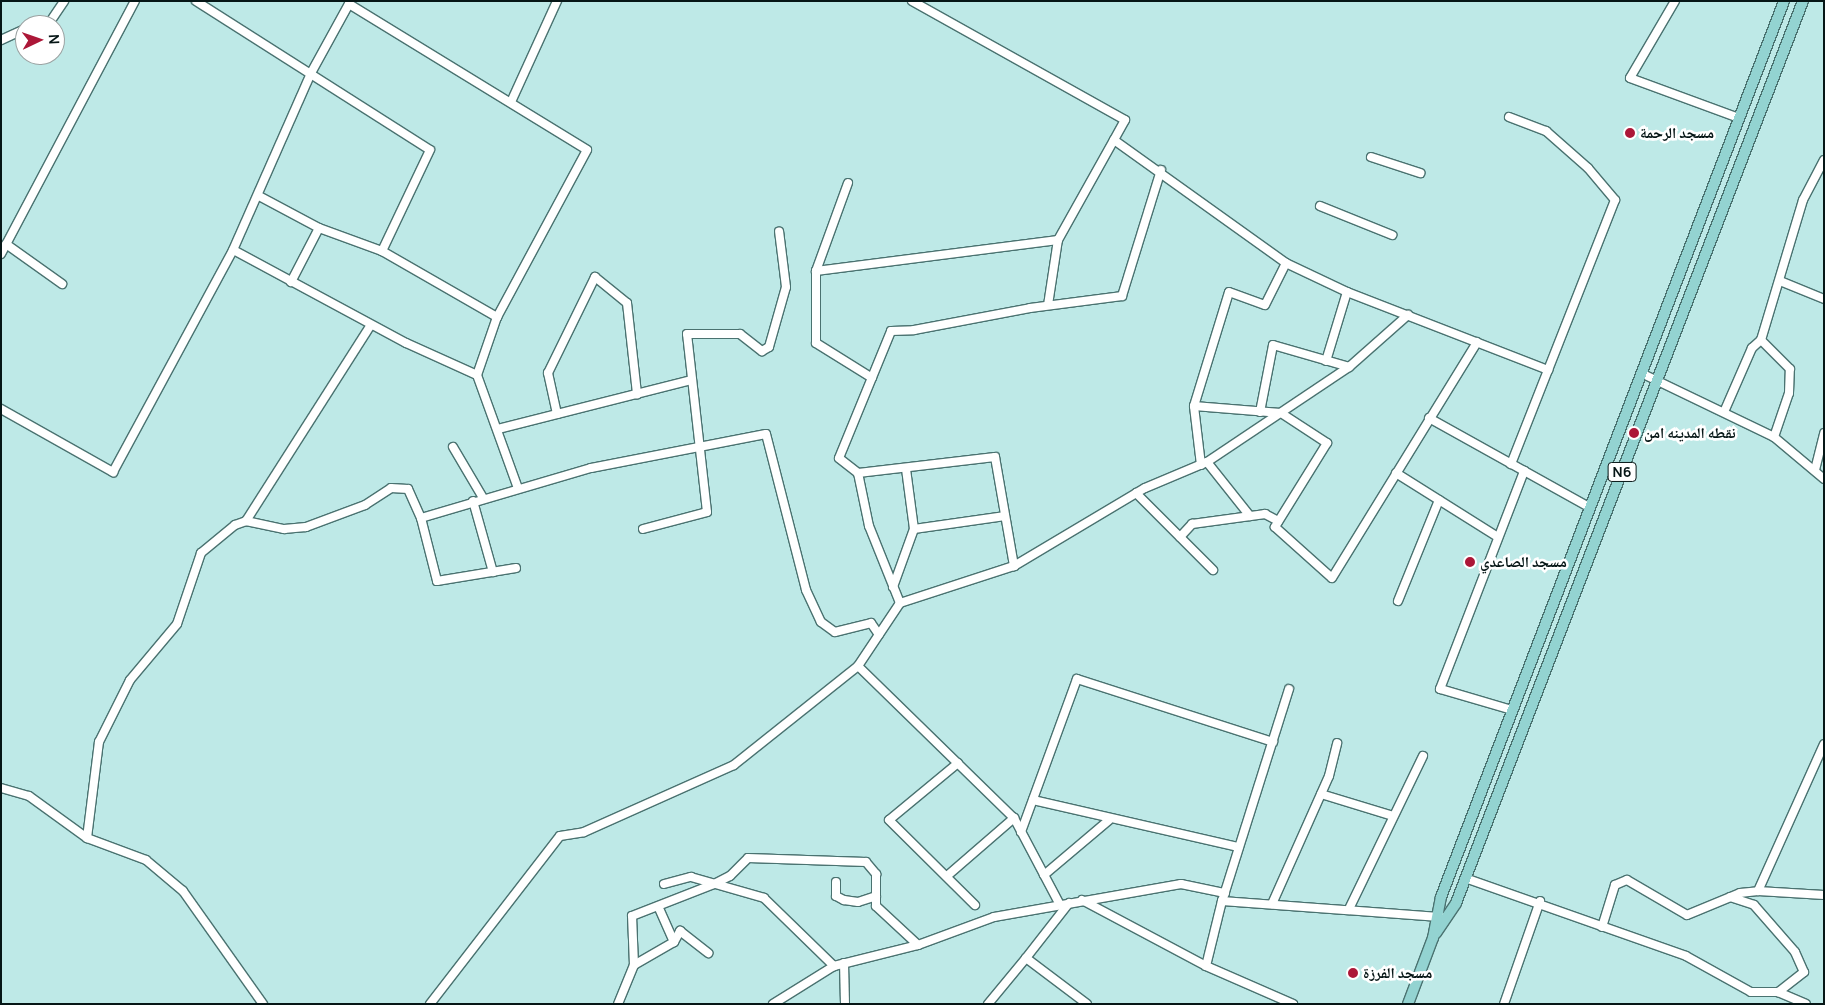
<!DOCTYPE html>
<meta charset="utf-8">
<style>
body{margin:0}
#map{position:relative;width:1825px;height:1005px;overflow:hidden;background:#bee9e7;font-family:Manrope,"Noto Naskh Arabic",sans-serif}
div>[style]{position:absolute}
.roads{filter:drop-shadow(1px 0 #4a7270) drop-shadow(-1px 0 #4a7270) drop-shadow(0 1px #4a7270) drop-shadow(0 -1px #4a7270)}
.minor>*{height:8px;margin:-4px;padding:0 4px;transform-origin:4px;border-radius:4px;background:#fff}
.major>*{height:10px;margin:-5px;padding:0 5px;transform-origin:5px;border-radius:5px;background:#93d3d1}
.dots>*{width:14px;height:14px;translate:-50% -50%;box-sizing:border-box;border:2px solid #fff;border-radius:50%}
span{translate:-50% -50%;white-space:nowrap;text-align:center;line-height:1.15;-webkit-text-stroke:5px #fff;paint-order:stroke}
.shield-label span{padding:1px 4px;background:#fff;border:1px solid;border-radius:4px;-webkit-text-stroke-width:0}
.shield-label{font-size:14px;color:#061616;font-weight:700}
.poi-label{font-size:15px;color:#061616;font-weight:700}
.left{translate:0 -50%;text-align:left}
.frame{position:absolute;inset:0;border:2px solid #061616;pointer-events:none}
.north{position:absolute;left:15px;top:15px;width:50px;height:50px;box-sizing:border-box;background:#fff;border:1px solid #9ba2a2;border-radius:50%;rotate:87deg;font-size:14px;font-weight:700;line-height:20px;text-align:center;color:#061616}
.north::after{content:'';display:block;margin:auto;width:18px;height:22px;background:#ac1738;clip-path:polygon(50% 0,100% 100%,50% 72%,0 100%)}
</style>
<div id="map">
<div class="roads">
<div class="minor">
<i style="left:196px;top:1px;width:277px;rotate:32.5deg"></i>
<i style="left:430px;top:150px;width:112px;rotate:115.4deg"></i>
<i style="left:912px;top:1px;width:244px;rotate:29.2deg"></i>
<i style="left:1125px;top:120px;width:23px;rotate:119deg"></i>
<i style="left:1675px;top:1px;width:89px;rotate:120.3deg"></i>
<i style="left:1630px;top:78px;width:116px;rotate:20.2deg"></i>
<i style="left:48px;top:25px;width:29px;rotate:-56deg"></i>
<i style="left:1px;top:40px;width:26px;rotate:-25deg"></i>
<i style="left:511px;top:102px;width:111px;rotate:-65.5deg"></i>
<i style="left:1509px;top:117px;width:40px;rotate:21deg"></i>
<i style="left:1546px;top:131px;width:56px;rotate:41.4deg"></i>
<i style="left:1588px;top:168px;width:42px;rotate:49.8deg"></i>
<i style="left:1615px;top:200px;width:284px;rotate:111.5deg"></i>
<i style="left:1371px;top:157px;width:52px;rotate:18.1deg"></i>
<i style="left:848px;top:183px;width:94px;rotate:110deg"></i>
<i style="left:816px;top:271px;width:72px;rotate:90deg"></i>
<i style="left:816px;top:343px;width:66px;rotate:32deg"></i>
<i style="left:259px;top:196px;width:68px;rotate:28.1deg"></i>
<i style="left:319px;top:228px;width:61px;rotate:117.4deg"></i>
<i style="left:1320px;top:206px;width:78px;rotate:21.9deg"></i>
<i style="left:319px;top:228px;width:67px;rotate:20.1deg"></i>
<i style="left:382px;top:251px;width:133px;rotate:29.9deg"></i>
<i style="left:6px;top:244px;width:69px;rotate:35.5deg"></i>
<i style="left:1px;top:254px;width:286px;rotate:-62.1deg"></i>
<i style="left:816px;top:271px;width:244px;rotate:-7.3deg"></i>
<i style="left:1780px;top:281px;width:48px;rotate:22.2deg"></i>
<i style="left:1048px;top:305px;width:66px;rotate:-81.3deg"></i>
<i style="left:1058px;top:240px;width:115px;rotate:-60.8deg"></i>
<i style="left:1114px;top:140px;width:211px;rotate:35.6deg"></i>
<i style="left:1286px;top:263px;width:68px;rotate:25.4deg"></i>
<i style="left:1347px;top:292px;width:216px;rotate:21.2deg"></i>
<i style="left:1326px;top:361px;width:72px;rotate:-73.1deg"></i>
<i style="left:1641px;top:373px;width:148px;rotate:25.7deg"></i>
<i style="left:1774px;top:437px;width:65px;rotate:40deg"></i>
<i style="left:477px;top:375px;width:78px;rotate:-155.7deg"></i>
<i style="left:406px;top:343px;width:196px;rotate:-151.7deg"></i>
<i style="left:233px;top:250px;width:193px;rotate:-66.2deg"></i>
<i style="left:311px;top:73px;width:79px;rotate:-61.2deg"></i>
<i style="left:349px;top:4px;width:279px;rotate:31.5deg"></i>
<i style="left:587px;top:150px;width:190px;rotate:118.3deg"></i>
<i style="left:497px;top:317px;width:61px;rotate:109deg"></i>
<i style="left:477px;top:375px;width:120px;rotate:70.1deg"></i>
<i style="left:1194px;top:406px;width:87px;rotate:4.6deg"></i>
<i style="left:1281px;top:413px;width:55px;rotate:33.1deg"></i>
<i style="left:1327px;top:443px;width:99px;rotate:121.8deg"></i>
<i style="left:1275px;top:527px;width:76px;rotate:41.8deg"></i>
<i style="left:1332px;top:578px;width:277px;rotate:-58.4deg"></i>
<i style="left:1px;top:409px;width:129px;rotate:29.4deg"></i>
<i style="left:113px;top:472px;width:252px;rotate:-61.6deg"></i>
<i style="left:1260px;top:412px;width:68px;rotate:-79deg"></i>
<i style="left:1273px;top:345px;width:79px;rotate:16.1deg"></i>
<i style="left:1724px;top:412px;width:70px;rotate:-66.4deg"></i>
<i style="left:1752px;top:348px;width:12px;rotate:-42deg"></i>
<i style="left:557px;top:414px;width:42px;rotate:-102.4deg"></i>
<i style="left:548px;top:373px;width:107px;rotate:-63.9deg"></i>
<i style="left:595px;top:277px;width:41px;rotate:39.1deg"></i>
<i style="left:627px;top:303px;width:92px;rotate:83.7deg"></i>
<i style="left:1429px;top:418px;width:183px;rotate:29.1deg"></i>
<i style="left:498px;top:429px;width:200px;rotate:-14.2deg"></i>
<i style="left:1774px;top:437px;width:46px;rotate:-71.2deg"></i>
<i style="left:1789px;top:393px;width:24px;rotate:-88deg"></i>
<i style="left:1790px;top:369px;width:41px;rotate:-135deg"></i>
<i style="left:1761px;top:340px;width:146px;rotate:-73.3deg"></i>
<i style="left:1803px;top:200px;width:45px;rotate:-62.3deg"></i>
<i style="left:453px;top:447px;width:59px;rotate:59.5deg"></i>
<i style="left:1207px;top:462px;width:69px;rotate:51.5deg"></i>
<i style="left:1201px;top:465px;width:59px;rotate:-96.8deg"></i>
<i style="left:1194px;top:406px;width:119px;rotate:-72.9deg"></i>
<i style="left:1229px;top:292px;width:38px;rotate:20deg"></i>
<i style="left:1265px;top:305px;width:47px;rotate:-63.4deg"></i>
<i style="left:1815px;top:470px;width:38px;rotate:-76deg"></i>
<i style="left:858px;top:473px;width:138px;rotate:-6.7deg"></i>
<i style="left:995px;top:457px;width:111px;rotate:80.1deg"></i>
<i style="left:1396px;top:473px;width:120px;rotate:32.1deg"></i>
<i style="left:1136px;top:493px;width:109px;rotate:45deg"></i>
<i style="left:473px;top:501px;width:74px;rotate:74.3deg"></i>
<i style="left:421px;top:518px;width:177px;rotate:-16.4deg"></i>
<i style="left:591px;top:468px;width:178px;rotate:-11deg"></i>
<i style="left:766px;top:434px;width:161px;rotate:75.6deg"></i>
<i style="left:806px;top:590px;width:35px;rotate:65deg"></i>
<i style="left:821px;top:622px;width:17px;rotate:36deg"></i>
<i style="left:835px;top:632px;width:37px;rotate:-14deg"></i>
<i style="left:871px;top:623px;width:14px;rotate:56deg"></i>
<i style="left:246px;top:521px;width:232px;rotate:-57.5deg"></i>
<i style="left:643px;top:529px;width:66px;rotate:-14.9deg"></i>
<i style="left:707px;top:512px;width:179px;rotate:-96.4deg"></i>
<i style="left:687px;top:334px;width:53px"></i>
<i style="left:740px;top:334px;width:28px;rotate:38deg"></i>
<i style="left:762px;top:351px;width:8px;rotate:-30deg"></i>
<i style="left:769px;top:347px;width:62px;rotate:-74.2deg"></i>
<i style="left:786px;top:287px;width:56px;rotate:-97.1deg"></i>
<i style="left:914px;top:529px;width:92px;rotate:-8.1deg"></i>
<i style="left:1180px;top:537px;width:18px;rotate:-47deg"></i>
<i style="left:1192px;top:524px;width:74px;rotate:-7.8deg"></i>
<i style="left:1265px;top:514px;width:15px;rotate:28deg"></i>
<i style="left:893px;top:587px;width:62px;rotate:-70.1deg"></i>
<i style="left:914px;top:529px;width:61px;rotate:-97.6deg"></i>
<i style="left:1398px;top:601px;width:109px;rotate:-67.9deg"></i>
<i style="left:900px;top:603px;width:83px;rotate:-111.9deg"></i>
<i style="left:869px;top:526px;width:54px;rotate:-101.7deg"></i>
<i style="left:858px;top:473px;width:24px;rotate:-142deg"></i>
<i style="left:839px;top:458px;width:137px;rotate:-67.7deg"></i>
<i style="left:891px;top:331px;width:23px;rotate:-2deg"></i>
<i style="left:914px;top:330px;width:118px;rotate:-10.7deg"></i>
<i style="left:1030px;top:308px;width:93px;rotate:-7.4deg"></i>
<i style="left:1122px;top:296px;width:132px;rotate:-72.8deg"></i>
<i style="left:858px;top:666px;width:218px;rotate:44.3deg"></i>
<i style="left:1014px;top:818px;width:98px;rotate:62.1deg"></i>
<i style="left:1289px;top:689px;width:222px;rotate:107.5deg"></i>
<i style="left:1222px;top:901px;width:221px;rotate:4.2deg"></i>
<i style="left:1512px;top:710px;width:75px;rotate:-163.7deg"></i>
<i style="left:1440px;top:689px;width:234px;rotate:-68.9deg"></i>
<i style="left:958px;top:763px;width:89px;rotate:140.4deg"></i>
<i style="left:889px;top:820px;width:121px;rotate:44.7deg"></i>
<i style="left:1px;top:788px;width:29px;rotate:16deg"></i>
<i style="left:29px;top:796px;width:72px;rotate:35.9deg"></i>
<i style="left:87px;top:838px;width:63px;rotate:20.4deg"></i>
<i style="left:146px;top:860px;width:48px;rotate:40deg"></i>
<i style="left:183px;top:891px;width:138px;rotate:54.7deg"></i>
<i style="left:1321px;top:794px;width:75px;rotate:17deg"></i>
<i style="left:1033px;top:800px;width:211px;rotate:12.9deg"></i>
<i style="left:1021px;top:832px;width:163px;rotate:-69.9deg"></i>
<i style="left:1077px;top:679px;width:206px;rotate:17.8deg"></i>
<i style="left:87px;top:838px;width:97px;rotate:-82.9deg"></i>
<i style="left:99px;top:742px;width:69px;rotate:-63.4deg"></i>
<i style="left:130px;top:680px;width:73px;rotate:-50deg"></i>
<i style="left:177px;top:624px;width:75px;rotate:-71.3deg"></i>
<i style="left:201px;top:553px;width:44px;rotate:-39.5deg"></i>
<i style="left:235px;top:525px;width:12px;rotate:-20deg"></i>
<i style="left:246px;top:521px;width:39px;rotate:12deg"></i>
<i style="left:284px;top:529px;width:22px;rotate:-5deg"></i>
<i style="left:306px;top:527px;width:63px;rotate:-20.4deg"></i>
<i style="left:365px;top:505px;width:31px;rotate:-33deg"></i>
<i style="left:391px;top:488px;width:17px;rotate:3deg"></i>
<i style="left:408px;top:489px;width:32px;rotate:66deg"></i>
<i style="left:421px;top:518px;width:65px;rotate:75.7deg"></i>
<i style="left:437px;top:581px;width:80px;rotate:-9.3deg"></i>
<i style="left:1044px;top:875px;width:85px;rotate:-40.2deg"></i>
<i style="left:947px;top:876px;width:89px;rotate:-40.9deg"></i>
<i style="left:1465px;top:878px;width:234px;rotate:19.4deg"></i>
<i style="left:1686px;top:956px;width:74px;rotate:29deg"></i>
<i style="left:1751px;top:992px;width:27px"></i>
<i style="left:1778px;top:992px;width:30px;rotate:23deg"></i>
<i style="left:836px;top:882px;width:14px;rotate:90deg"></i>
<i style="left:836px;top:896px;width:9px;rotate:27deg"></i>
<i style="left:844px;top:900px;width:14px;rotate:8deg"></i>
<i style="left:858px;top:902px;width:19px;rotate:-18deg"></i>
<i style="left:664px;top:884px;width:28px;rotate:-15deg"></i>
<i style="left:691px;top:877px;width:76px;rotate:16deg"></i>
<i style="left:764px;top:898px;width:98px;rotate:44.2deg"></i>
<i style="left:1758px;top:891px;width:161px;rotate:-65.8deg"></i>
<i style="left:1730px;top:897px;width:25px;rotate:18deg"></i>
<i style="left:1754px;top:905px;width:62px;rotate:48.9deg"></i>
<i style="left:1795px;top:952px;width:22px;rotate:66deg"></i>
<i style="left:1804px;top:972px;width:33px;rotate:142deg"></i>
<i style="left:1082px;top:900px;width:140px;rotate:28deg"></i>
<i style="left:1206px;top:966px;width:95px;rotate:23.6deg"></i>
<i style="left:1069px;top:903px;width:70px;rotate:128deg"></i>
<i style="left:1026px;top:958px;width:76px;rotate:37deg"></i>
<i style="left:1272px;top:904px;width:140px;rotate:-66deg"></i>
<i style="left:1329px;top:776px;width:34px;rotate:-76deg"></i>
<i style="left:1349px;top:909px;width:170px;rotate:-64.2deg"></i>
<i style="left:1602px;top:927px;width:44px;rotate:-72.8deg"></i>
<i style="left:1615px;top:885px;width:13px;rotate:-23deg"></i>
<i style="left:1627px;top:880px;width:69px;rotate:30.3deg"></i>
<i style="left:1687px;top:915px;width:57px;rotate:-22.5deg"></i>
<i style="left:1740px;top:893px;width:18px;rotate:-6deg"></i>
<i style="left:1758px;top:891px;width:66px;rotate:3.5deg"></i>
<i style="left:674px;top:942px;width:13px;rotate:-61deg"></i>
<i style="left:680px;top:931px;width:36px;rotate:38deg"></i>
<i style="left:844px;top:963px;width:41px;rotate:88.6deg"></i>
<i style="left:634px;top:965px;width:46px;rotate:-29.9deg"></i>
<i style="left:674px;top:942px;width:39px;rotate:-114deg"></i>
<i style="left:1206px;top:966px;width:67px;rotate:-76.2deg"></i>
<i style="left:430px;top:1004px;width:212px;rotate:-52.3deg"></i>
<i style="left:560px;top:836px;width:24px;rotate:-9deg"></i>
<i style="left:584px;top:832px;width:164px;rotate:-24.1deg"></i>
<i style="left:734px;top:765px;width:159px;rotate:-38.6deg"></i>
<i style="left:858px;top:666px;width:76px;rotate:-56.3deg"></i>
<i style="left:900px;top:603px;width:120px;rotate:-18deg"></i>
<i style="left:1014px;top:566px;width:152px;rotate:-30.8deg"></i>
<i style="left:1145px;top:488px;width:67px;rotate:-22.8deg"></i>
<i style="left:1207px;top:462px;width:171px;rotate:-33.8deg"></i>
<i style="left:1349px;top:367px;width:79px;rotate:-41.4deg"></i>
<i style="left:618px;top:1004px;width:42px;rotate:-67.7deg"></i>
<i style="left:634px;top:965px;width:49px;rotate:-92.3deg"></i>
<i style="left:632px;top:916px;width:88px;rotate:-21.3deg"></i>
<i style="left:714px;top:884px;width:18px;rotate:-27deg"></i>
<i style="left:730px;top:876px;width:25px;rotate:-45deg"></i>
<i style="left:748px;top:858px;width:118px;rotate:1.9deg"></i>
<i style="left:866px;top:862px;width:16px;rotate:50deg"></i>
<i style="left:876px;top:874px;width:32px;rotate:90deg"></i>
<i style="left:876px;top:906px;width:57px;rotate:42.9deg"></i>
<i style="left:773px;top:1004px;width:72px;rotate:-31.9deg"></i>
<i style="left:834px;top:966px;width:87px;rotate:-14deg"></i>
<i style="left:918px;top:945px;width:81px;rotate:-20.2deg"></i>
<i style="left:994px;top:917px;width:190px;rotate:-10deg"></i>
<i style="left:1181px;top:884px;width:45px;rotate:11.6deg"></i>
<i style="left:988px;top:1004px;width:60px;rotate:-50.4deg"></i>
<i style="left:1504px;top:1004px;width:109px;rotate:-70.7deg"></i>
</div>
<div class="major">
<i style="left:1436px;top:933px;width:36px;rotate:-56deg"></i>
<i style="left:1456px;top:903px;width:966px;rotate:-68.96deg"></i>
<i style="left:1408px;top:1004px;width:71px;rotate:-69.3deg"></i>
<i style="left:1433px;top:938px;width:42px;rotate:-79deg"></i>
<i style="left:1441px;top:897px;width:959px;rotate:-69.05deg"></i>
</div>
</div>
<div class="dots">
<i style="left:1630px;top:133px;background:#ac1738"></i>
<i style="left:1634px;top:433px;background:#ac1738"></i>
<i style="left:1470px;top:562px;background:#ac1738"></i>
<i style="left:1353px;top:973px;background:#ac1738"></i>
</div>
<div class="shield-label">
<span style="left:1622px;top:472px">N6</span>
</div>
<div class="poi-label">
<span class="left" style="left:1640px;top:133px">مسجد الرحمة</span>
<span class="left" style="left:1644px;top:433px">نقطه المدينه امن</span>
<span class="left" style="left:1480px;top:562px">مسجد الصاعدي</span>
<span class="left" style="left:1363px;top:973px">مسجد الفرزة</span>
</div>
<div class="frame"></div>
<div class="north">N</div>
</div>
